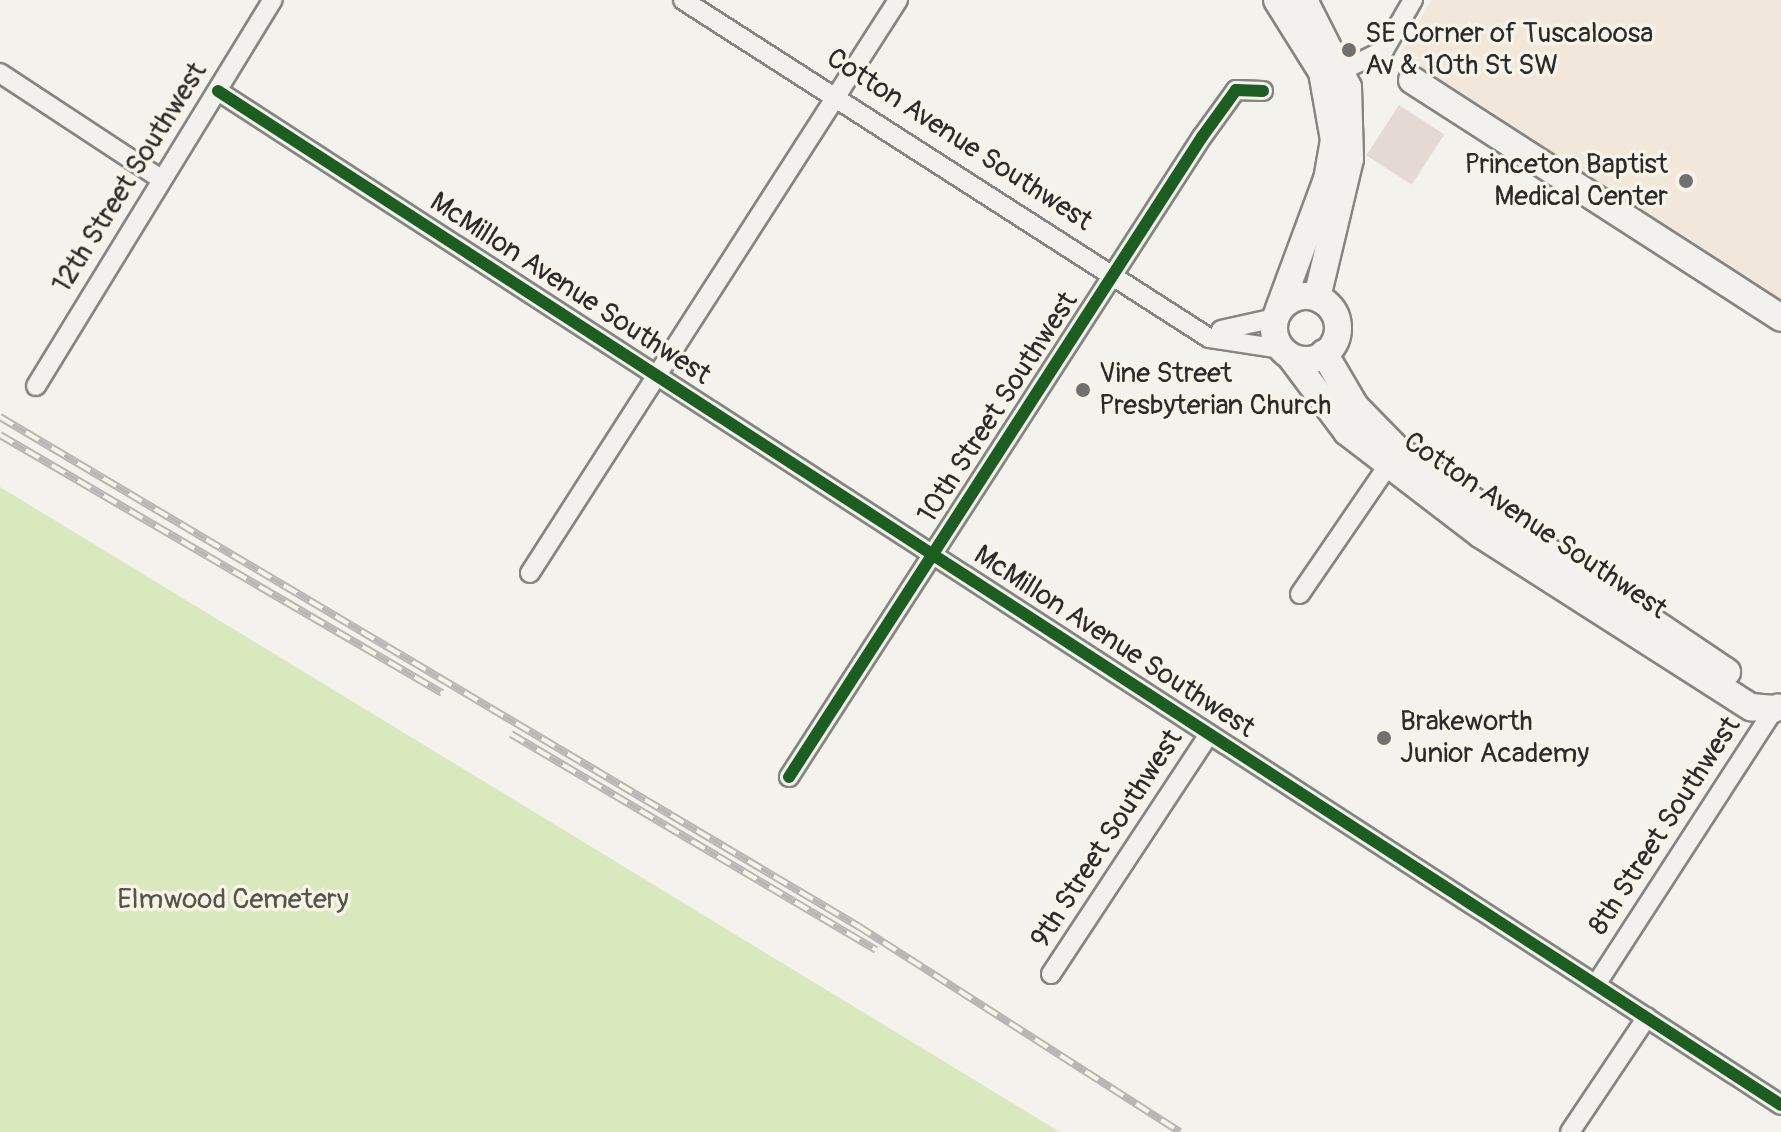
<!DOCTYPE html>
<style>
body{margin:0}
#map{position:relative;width:1781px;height:1132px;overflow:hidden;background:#f4f2ec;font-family:Pangolin,sans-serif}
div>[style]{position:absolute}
.built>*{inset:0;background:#f2e7db}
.green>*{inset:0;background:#dae8bd}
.building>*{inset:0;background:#e5dad3;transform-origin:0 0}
.roads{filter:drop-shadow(2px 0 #858582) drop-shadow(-2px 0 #858582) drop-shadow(0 2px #858582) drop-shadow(0 -2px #858582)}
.street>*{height:18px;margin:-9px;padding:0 9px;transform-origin:9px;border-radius:9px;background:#f2f1ed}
.secondary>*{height:26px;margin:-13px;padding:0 13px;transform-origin:13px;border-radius:13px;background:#f2f1ed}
.secondary>.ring{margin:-13px;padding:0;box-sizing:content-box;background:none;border:26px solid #f2f1ed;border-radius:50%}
.rail>*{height:8px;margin-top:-4px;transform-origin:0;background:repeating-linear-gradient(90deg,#f7f3e8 0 15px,#b8b7b5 0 30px);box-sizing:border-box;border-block:2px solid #b8b7b5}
.cycleway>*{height:12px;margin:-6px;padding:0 6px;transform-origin:6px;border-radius:6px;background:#1b5e20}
.dots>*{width:22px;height:22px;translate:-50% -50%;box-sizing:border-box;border:4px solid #f7f3e8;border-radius:50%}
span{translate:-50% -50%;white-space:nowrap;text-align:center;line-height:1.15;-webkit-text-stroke:7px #f7f3e8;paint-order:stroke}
.poi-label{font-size:28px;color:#2b2b2b}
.left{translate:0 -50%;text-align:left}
.right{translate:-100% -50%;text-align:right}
.street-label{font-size:28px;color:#2b2b2b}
.park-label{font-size:28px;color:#525846}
</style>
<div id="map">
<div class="built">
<i style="clip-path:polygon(1432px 0,1781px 0,1781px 308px,1400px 53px)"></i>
</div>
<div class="green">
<i style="clip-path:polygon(0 487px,1060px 1132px,0 1132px)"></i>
</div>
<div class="building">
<i style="left:1399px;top:105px;width:54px;height:60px;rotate:33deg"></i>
</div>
<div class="roads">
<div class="street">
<i style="left:683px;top:0;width:625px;rotate:32.72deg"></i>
<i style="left:1209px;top:338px;width:73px;rotate:8.7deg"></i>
<i style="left:0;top:73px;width:191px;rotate:33.4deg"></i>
<i style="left:1331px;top:76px;width:59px;rotate:-26.1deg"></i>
<i style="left:1384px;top:50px;width:58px;rotate:-59.9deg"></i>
<i style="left:218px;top:91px;width:1863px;rotate:32.97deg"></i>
<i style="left:1221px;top:330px;width:55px;rotate:-12.5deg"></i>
<i style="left:36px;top:386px;width:453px;rotate:-58.5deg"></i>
<i style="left:530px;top:573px;width:681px;rotate:-57.29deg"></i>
<i style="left:1300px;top:594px;width:170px;rotate:-55.6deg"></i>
<i style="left:789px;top:777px;width:762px;rotate:-57.17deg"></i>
<i style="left:1202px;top:137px;width:58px;rotate:-54.1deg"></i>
<i style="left:1236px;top:90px;width:27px;rotate:2deg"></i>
<i style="left:1051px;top:974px;width:287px;rotate:-56.6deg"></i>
<i style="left:1597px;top:983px;width:333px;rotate:-57.1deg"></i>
<i style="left:1570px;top:1132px;width:138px;rotate:-56.2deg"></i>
</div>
<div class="secondary">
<i style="left:1277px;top:0;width:85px;rotate:58deg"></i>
<i style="left:1322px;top:72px;width:69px;rotate:80deg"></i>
<i style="left:1334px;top:140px;width:40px;rotate:100deg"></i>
<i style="left:1327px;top:179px;width:139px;rotate:110.3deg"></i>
<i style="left:1304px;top:0;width:97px;rotate:63.2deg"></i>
<i style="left:1348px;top:87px;width:72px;rotate:88.4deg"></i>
<i style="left:1350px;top:159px;width:142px;rotate:103.4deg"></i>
<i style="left:1412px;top:80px;width:439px;rotate:32.8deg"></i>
<i class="ring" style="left:1274px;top:296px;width:38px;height:38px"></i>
<i style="left:1324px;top:353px;width:61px;rotate:59.7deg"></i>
<i style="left:1355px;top:406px;width:62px;rotate:45.7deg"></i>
<i style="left:1398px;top:450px;width:397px;rotate:34deg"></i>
<i style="left:1290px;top:356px;width:95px;rotate:53.1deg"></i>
<i style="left:1347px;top:432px;width:168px;rotate:37.5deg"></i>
<i style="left:1480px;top:534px;width:322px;rotate:32.6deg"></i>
<i style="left:1751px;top:707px;width:23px;rotate:5deg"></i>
</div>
</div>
<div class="rail">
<i style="left:0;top:417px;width:998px;rotate:30.68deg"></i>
<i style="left:858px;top:926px;width:382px;rotate:32.6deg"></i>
<i style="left:0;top:435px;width:512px;rotate:30.27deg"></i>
<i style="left:511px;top:734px;width:424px;rotate:30.6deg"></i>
</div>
<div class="cycleway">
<i style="left:218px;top:91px;width:1863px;rotate:32.97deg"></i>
<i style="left:789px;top:777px;width:762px;rotate:-57.17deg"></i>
<i style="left:1202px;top:137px;width:58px;rotate:-54.1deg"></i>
<i style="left:1236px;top:90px;width:27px;rotate:2deg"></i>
</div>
<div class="dots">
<i style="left:1349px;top:50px;background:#71716f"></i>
<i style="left:1686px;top:181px;background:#71716f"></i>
<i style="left:1083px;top:390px;background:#71716f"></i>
<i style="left:1384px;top:738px;background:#71716f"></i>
</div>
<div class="poi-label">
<span class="left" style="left:1365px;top:50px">SE Corner of Tuscaloosa<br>Av &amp; 10th St SW</span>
<span class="right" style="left:1668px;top:181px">Princeton Baptist<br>Medical Center</span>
<span class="left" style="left:1099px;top:390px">Vine Street<br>Presbyterian Church</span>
<span class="left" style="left:1400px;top:738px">Brakeworth<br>Junior Academy</span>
</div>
<div class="street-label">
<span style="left:959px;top:140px;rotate:33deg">Cotton Avenue Southwest</span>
<span style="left:130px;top:178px;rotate:-58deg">12th Street Southwest</span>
<span style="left:570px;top:289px;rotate:33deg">McMillon Avenue Southwest</span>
<span style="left:998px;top:408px;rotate:-57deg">10th Street Southwest</span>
<span style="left:1535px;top:526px;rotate:34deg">Cotton Avenue Southwest</span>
<span style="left:1114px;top:642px;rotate:33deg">McMillon Avenue Southwest</span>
<span style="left:1665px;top:826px;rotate:-57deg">8th Street Southwest</span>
<span style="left:1107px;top:839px;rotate:-57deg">9th Street Southwest</span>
</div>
<div class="park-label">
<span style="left:233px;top:900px">Elmwood Cemetery</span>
</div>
</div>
